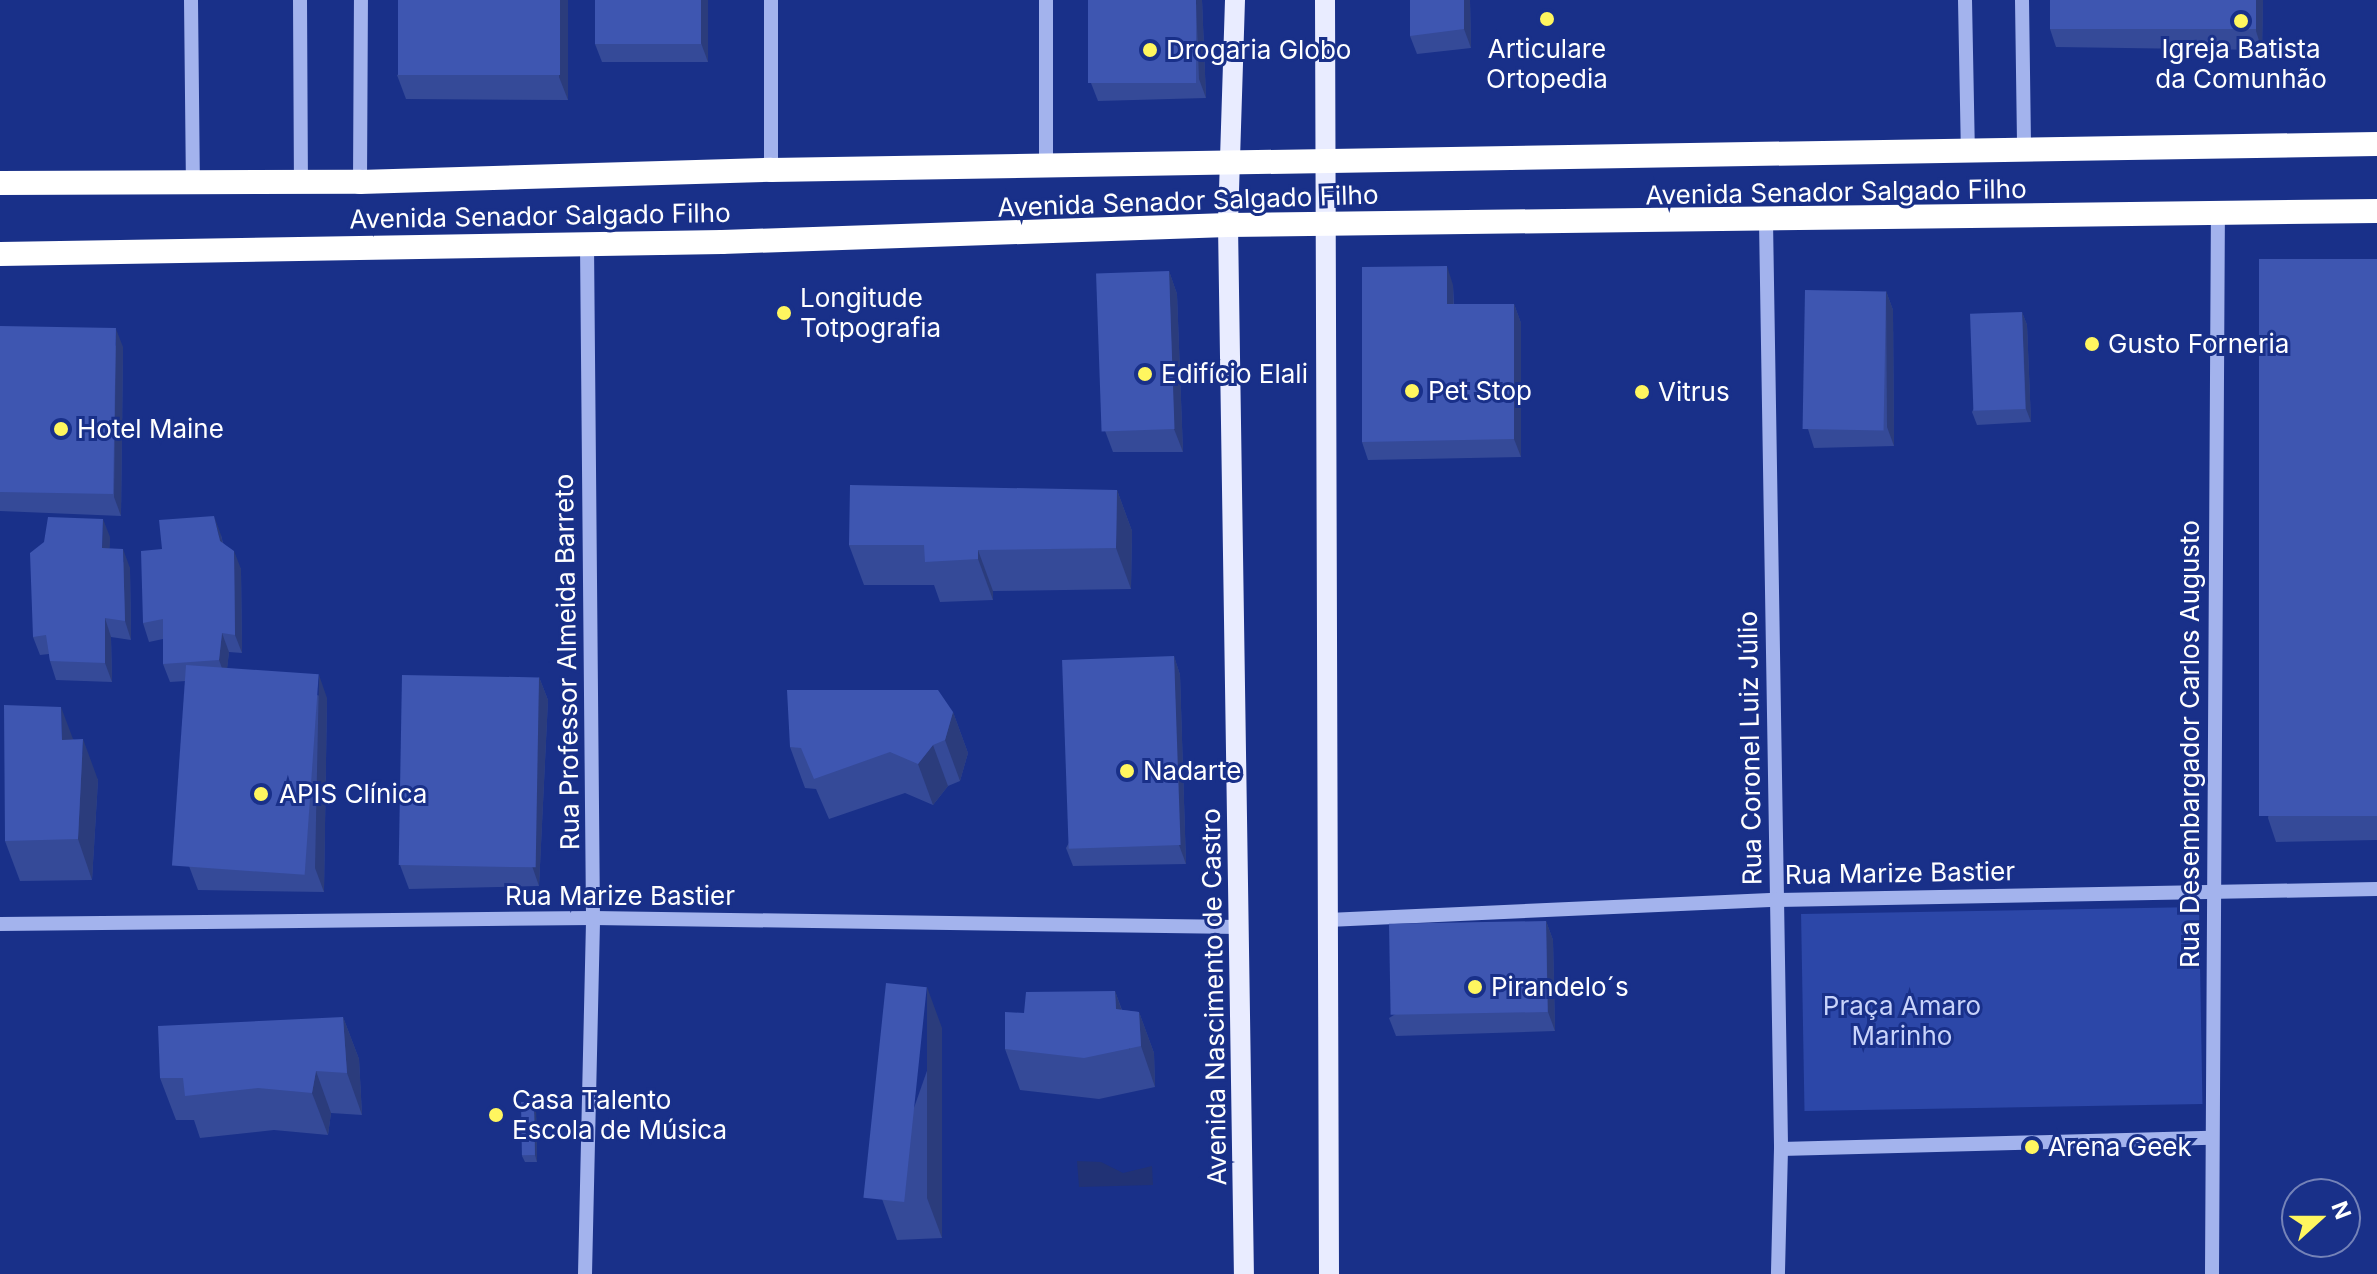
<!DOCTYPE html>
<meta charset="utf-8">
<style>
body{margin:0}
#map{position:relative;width:2377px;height:1274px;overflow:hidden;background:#193089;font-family:Inter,sans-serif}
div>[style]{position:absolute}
.green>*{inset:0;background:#2c47a8;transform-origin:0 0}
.water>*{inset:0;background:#213275}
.minor>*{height:14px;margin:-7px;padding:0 7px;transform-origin:7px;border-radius:7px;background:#a3b3ed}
.major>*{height:20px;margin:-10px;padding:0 10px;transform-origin:10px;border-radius:10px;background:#e9ecff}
.highway>*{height:24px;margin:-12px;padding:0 12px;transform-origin:12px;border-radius:12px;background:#fff}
.wall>*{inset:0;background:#354a98}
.shaded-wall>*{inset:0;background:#2b3c7c}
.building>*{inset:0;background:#3e56b1;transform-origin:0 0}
.dots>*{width:22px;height:22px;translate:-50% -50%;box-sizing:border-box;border:4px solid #193089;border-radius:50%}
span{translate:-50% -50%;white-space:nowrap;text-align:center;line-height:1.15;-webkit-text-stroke:6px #193089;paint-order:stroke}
.poi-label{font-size:26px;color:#fff}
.left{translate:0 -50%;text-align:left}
.street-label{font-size:26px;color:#fff}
.park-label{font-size:26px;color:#c8d3fa}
.north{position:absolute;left:2281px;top:1178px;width:80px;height:80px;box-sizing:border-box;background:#193089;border:2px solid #7583b8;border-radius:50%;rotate:69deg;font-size:22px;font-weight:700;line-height:32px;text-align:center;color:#fff}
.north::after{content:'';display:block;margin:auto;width:28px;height:36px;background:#fff65f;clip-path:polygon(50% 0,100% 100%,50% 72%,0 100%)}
</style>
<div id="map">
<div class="green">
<i style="left:2199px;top:907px;width:197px;height:398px;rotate:89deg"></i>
</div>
<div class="water">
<i style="clip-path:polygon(1077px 1161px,1101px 1162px,1123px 1173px,1152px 1166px,1153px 1185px,1079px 1187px)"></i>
</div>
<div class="minor">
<i style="left:191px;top:0;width:182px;rotate:89.4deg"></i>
<i style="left:300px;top:0;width:181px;rotate:89.7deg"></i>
<i style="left:771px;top:0;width:170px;rotate:90deg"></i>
<i style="left:1046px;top:0;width:167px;rotate:90deg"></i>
<i style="left:1965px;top:0;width:152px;rotate:88.9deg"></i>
<i style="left:2022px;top:0;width:150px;rotate:89.2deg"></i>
<i style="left:360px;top:182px;width:182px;rotate:-89.7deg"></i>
<i style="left:1766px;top:221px;width:928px;rotate:89.07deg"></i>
<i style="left:1781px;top:1149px;width:125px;rotate:91.4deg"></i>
<i style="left:1328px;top:920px;width:448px;rotate:-2.6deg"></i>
<i style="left:1776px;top:900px;width:601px;rotate:-1.05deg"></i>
<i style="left:0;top:924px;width:593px;rotate:-0.58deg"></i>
<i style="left:593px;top:918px;width:646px;rotate:0.8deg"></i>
<i style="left:1781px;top:1149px;width:430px;rotate:-1.5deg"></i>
<i style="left:585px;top:1274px;width:356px;rotate:-88.7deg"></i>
<i style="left:593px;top:918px;width:676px;rotate:-90.51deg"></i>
<i style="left:2212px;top:1274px;width:1059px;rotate:-89.68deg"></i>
</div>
<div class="major">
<i style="left:1235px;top:0;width:225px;rotate:91.8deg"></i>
<i style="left:1228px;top:225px;width:1049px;rotate:89.13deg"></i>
<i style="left:1325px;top:0;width:1274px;rotate:89.82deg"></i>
</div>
<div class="highway">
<i style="left:0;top:183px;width:360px;rotate:-0.2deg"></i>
<i style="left:360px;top:182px;width:411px;rotate:-1.7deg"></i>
<i style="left:771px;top:170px;width:1606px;rotate:-0.93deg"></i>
<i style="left:0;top:254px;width:722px;rotate:-0.95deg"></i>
<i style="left:722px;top:242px;width:506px;rotate:-1.92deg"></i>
<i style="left:1228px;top:225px;width:1149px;rotate:-0.7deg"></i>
</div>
<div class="wall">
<i style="clip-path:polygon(568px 0,568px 100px,406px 99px,397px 75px)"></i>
<i style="clip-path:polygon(708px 0,708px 62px,602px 62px,595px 44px)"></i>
<i style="clip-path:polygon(1202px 0,1206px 98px,1098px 101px,1091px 83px)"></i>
<i style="clip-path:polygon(1470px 0,1471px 48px,1417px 54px,1410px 36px)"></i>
<i style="clip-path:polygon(2263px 0,2262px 50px,2056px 47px,2050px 29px)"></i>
<i style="clip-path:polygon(2377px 259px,2377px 840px,2276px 842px,2268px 818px)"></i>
<i style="clip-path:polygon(1169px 271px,1177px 294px,1183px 452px,1113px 452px,1104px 428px)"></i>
<i style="clip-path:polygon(1453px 285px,1454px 304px,1514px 304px,1521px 323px,1521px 457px,1368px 460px,1362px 442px)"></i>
<i style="clip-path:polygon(1886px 291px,1893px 310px,1894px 446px,1814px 448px,1808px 429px)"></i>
<i style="clip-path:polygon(2022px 312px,2027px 325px,2031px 422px,1977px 425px,1972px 412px)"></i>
<i style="clip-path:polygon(0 326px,123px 347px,121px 516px,0 511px)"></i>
<i style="clip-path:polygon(1117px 490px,1132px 531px,1131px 589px,993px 591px,993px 600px,940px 602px,934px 585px,864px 585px,849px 545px)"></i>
<i style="clip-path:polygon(221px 535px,223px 543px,241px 569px,242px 653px,229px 652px,227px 668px,327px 698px,324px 892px,198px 890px,189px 866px,186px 681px,170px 682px,163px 664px,163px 639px,149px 642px,143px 623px,162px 549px)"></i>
<i style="clip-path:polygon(110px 537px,109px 549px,130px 568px,131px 640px,111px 637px,112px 682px,56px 680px,50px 661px,49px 654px,40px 655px,33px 637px)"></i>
<i style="clip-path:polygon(1174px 656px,1180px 675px,1186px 864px,1073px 866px,1066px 848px)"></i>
<i style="clip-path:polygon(539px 677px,548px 700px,539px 886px,409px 889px,400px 865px)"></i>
<i style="clip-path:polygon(953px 712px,968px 753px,960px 781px,948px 786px,933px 805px,905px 793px,829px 819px,816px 789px,805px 788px,790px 747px)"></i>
<i style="clip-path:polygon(73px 739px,98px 780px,92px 880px,20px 881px,5px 841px)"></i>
<i style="clip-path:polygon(1546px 921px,1553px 940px,1555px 1031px,1396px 1036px,1389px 1018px)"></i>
<i style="clip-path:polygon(1115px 991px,1122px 1010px,1139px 1012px,1154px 1053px,1155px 1087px,1099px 1099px,1020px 1090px,1005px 1049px,1024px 1013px)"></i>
<i style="clip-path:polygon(343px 1017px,359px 1059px,362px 1115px,331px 1113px,328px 1135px,274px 1130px,200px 1138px,194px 1120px,176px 1120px,160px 1078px)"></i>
<i style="clip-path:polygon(942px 1028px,942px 1238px,897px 1240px,882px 1199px)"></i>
<i style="clip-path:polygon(536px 1109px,537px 1162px,525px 1162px,522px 1156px)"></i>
</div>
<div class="shaded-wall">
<i style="clip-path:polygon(560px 0,568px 0,568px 100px,559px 77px)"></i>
<i style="clip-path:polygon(701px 0,708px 0,708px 62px,701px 43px)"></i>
<i style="clip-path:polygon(1196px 0,1202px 0,1206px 98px,1199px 79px)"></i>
<i style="clip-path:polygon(1464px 0,1470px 0,1471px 48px,1464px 29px)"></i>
<i style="clip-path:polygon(2256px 0,2263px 0,2262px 50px,2256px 31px)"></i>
<i style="clip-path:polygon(1447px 266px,1453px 285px,1454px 322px,1447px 304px)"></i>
<i style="clip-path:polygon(1169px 271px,1177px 294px,1183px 452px,1174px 429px)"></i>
<i style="clip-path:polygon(1886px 291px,1893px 310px,1894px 446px,1887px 427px)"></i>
<i style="clip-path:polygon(1514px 304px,1521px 323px,1521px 457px,1514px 439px)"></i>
<i style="clip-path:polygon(2022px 312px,2027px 325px,2031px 422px,2026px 409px)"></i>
<i style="clip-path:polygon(116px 329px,123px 347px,121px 516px,114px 497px)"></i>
<i style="clip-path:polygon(1117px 490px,1132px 531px,1131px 589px,1116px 548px)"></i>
<i style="clip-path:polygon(214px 516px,221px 535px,226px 560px,220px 541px)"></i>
<i style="clip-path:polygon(103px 519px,110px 537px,109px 567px,102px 548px)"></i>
<i style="clip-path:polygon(123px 549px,130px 568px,131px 640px,125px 621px)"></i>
<i style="clip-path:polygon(978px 550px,993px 591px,993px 600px,978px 559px)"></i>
<i style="clip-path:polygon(234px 551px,241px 569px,242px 653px,235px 635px)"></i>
<i style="clip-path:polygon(105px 618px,111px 637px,112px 682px,105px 663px)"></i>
<i style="clip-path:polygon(222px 633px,229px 652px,226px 679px,219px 660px)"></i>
<i style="clip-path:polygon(1174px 656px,1180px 675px,1186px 864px,1179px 845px)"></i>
<i style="clip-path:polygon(319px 675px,327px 698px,324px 892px,315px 868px)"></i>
<i style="clip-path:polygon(539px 677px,548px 700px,539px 886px,531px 863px)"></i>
<i style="clip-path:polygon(61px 707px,76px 747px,62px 740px)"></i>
<i style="clip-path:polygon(953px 712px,968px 753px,960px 781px,945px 740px)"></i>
<i style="clip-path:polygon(83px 739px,98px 780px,92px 880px,78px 839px)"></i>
<i style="clip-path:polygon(933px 745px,948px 786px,933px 805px,918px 764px)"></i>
<i style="clip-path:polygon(1546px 921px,1553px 940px,1555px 1031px,1548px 1012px)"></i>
<i style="clip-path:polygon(927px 987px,942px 1028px,942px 1238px,927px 1198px)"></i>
<i style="clip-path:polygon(1115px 991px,1129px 1031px,1130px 1050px,1116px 1009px)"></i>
<i style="clip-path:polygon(1139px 1012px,1154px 1053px,1155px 1087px,1141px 1046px)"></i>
<i style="clip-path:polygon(343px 1017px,359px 1059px,362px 1115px,347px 1073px)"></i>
<i style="clip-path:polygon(316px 1071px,331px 1113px,328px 1135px,312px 1093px)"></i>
<i style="clip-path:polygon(534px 1102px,536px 1109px,537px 1162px,535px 1155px)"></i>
</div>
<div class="building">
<i style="left:398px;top:0;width:162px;height:75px"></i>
<i style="left:595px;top:0;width:106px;height:44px"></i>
<i style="left:1088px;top:0;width:108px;height:83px"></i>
<i style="clip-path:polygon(1410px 0,1464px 0,1464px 29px,1410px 36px)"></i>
<i style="left:2050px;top:0;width:206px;height:29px"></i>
<i style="left:2377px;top:259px;width:557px;height:118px;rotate:90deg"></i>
<i style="clip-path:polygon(1447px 266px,1447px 304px,1514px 304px,1514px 439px,1362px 442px,1362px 267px)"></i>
<i style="left:1169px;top:271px;width:158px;height:73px;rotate:88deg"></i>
<i style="left:1805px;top:290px;width:81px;height:139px;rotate:1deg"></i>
<i style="left:2022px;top:312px;width:97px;height:52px;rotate:88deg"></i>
<i style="left:0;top:326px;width:116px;height:166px;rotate:1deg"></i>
<i style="clip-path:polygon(850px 485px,1117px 490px,1116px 548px,978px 550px,978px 559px,925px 562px,924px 545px,849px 545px)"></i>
<i style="clip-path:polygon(214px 516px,220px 541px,234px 551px,235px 635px,222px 633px,219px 660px,163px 664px,163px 619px,143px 623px,141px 551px,162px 549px,159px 520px)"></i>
<i style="clip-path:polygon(48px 517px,103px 519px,102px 548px,123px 549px,125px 621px,105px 618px,105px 663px,50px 661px,46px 635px,33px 637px,30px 553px,44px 542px)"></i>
<i style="left:1174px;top:656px;width:189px;height:112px;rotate:88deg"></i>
<i style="left:186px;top:665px;width:133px;height:201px;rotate:4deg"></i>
<i style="left:402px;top:675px;width:137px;height:190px;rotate:1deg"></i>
<i style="clip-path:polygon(787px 690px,938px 690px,953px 712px,945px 740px,933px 745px,918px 764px,890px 752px,814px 779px,801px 748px,790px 747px)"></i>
<i style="clip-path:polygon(4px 705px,61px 707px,62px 740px,83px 739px,78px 839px,5px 841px)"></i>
<i style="left:1546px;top:921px;width:91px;height:157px;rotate:89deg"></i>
<i style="left:886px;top:983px;width:41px;height:216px;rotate:6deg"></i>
<i style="clip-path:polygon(1115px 991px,1116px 1009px,1139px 1012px,1141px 1046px,1084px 1058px,1005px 1049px,1005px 1012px,1024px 1013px,1026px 992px)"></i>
<i style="clip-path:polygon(343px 1017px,347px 1073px,316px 1071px,312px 1093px,258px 1088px,185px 1096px,183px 1078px,160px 1078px,158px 1026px)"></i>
<i style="left:534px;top:1102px;width:53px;height:13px;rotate:89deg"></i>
</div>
<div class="dots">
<i style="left:1547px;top:19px;background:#fff65f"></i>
<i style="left:2241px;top:21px;background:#fff65f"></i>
<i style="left:1150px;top:50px;background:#fff65f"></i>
<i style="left:784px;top:313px;background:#fff65f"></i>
<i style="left:2092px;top:344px;background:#fff65f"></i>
<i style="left:1145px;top:374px;background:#fff65f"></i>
<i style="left:1412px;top:391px;background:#fff65f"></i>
<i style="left:1642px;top:392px;background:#fff65f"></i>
<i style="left:61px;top:429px;background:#fff65f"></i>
<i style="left:1127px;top:771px;background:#fff65f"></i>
<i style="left:261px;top:794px;background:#fff65f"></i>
<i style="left:1475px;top:987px;background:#fff65f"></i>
<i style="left:496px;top:1115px;background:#fff65f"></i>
<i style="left:2032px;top:1147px;background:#fff65f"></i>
</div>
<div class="poi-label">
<span style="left:1547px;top:64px">Articulare<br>Ortopedia</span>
<span style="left:2241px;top:64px">Igreja Batista<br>da Comunhão</span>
<span class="left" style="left:1166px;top:50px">Drogaria Globo</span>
<span class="left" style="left:800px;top:313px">Longitude<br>Totpografia</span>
<span class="left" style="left:2108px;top:344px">Gusto Forneria</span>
<span class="left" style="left:1161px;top:374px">Edifício Elali</span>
<span class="left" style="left:1428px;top:391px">Pet Stop</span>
<span class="left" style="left:1658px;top:392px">Vitrus</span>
<span class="left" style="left:77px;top:429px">Hotel Maine</span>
<span class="left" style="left:1143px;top:771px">Nadarte</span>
<span class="left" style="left:279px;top:794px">APIS Clínica</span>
<span class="left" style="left:1491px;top:987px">Pirandelo´s</span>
<span class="left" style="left:512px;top:1115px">Casa Talento<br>Escola de Música</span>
<span class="left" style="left:2048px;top:1147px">Arena Geek</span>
</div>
<div class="street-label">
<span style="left:1836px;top:192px;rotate:-1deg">Avenida Senador Salgado Filho</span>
<span style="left:1188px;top:201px;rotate:-2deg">Avenida Senador Salgado Filho</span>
<span style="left:540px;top:216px;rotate:-1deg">Avenida Senador Salgado Filho</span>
<span style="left:567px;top:662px;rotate:-91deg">Rua Professor Almeida Barreto</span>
<span style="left:2190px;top:744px;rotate:-90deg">Rua Desembargador Carlos Augusto</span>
<span style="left:1750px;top:748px;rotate:-91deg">Rua Coronel Luiz Júlio</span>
<span style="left:1900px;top:873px;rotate:-1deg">Rua Marize Bastier</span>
<span style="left:620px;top:896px">Rua Marize Bastier</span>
<span style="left:1214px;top:997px;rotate:-91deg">Avenida Nascimento de Castro</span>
</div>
<div class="park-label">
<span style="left:1902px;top:1021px">Praça Amaro<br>Marinho</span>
</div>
<div class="north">N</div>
</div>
